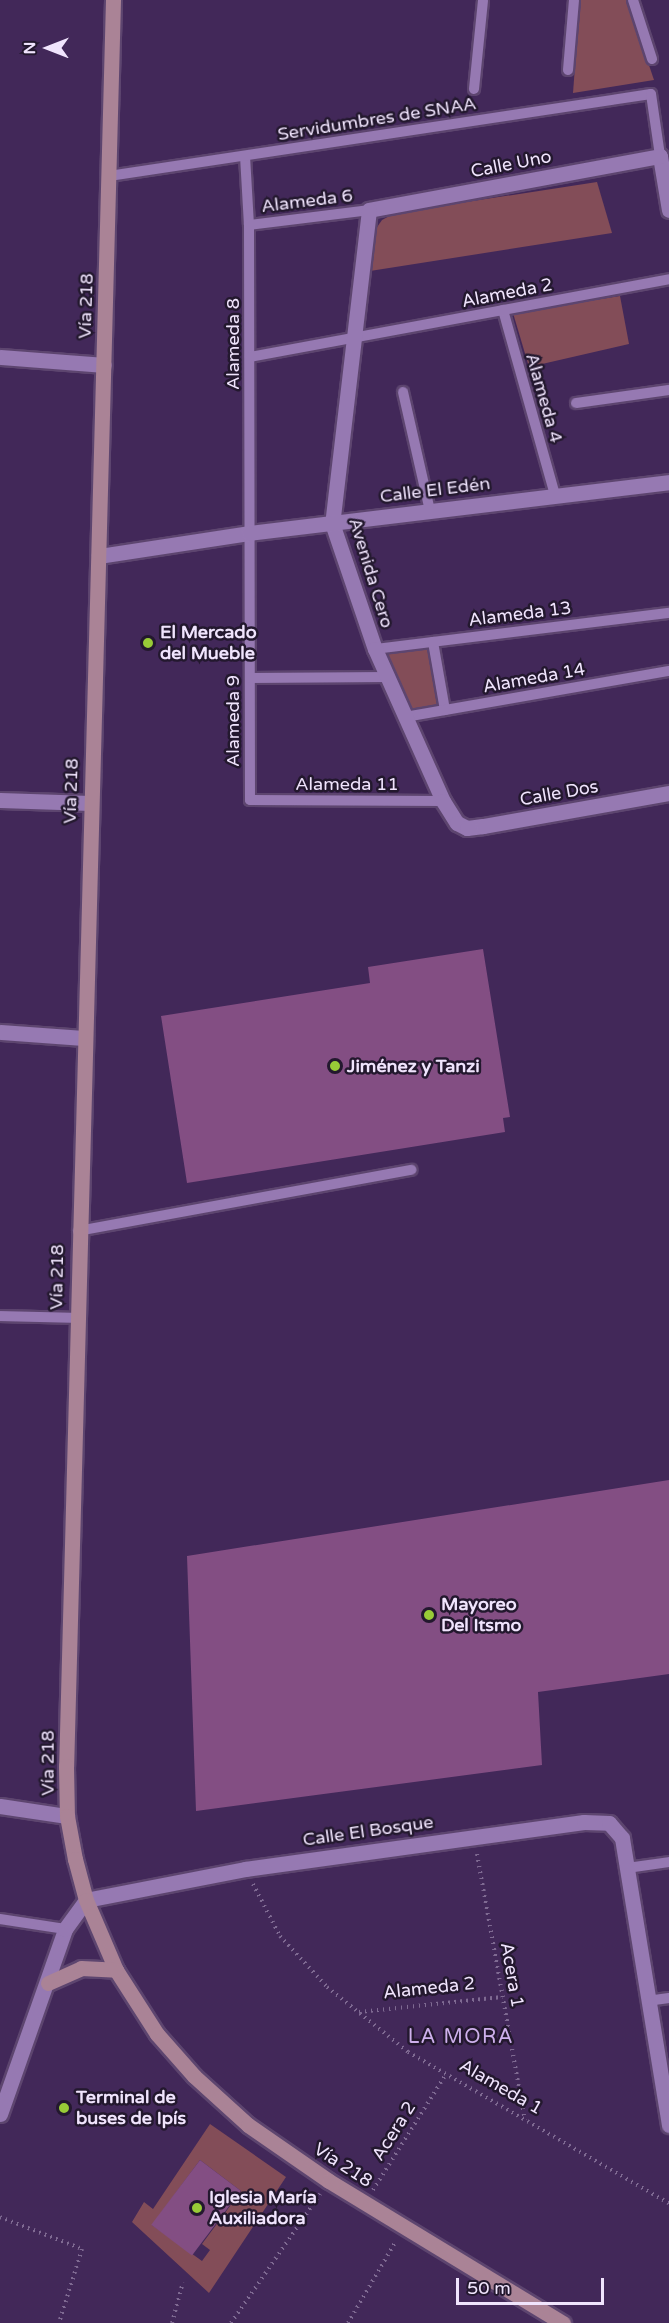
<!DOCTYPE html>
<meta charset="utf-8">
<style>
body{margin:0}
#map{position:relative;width:669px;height:2323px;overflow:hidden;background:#422859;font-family:"Varela Round",sans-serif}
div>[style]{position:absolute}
.green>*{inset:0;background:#834d58}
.building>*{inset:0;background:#834e83;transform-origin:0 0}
.path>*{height:4px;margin-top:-2px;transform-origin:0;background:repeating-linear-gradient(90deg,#7f6a92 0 1.5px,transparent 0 6px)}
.roads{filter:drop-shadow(2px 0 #5d456f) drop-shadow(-2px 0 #5d456f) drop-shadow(0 2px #5d456f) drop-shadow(0 -2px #5d456f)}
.service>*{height:10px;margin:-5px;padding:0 5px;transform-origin:5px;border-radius:5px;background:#9679b2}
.minor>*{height:15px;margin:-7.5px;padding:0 7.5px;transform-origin:7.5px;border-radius:7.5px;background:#9679b2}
.secondary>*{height:15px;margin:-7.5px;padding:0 7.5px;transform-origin:7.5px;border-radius:7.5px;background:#aa8396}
.dots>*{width:16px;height:16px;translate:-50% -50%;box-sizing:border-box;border:3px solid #23182e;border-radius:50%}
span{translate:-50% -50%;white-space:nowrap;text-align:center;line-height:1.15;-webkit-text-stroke:5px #23182e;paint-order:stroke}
.street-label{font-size:18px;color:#f0e4fd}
.poi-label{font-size:18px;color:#f0e4fd;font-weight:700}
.left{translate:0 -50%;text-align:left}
.neighbourhood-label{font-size:20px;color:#ceb0ec;letter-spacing:1.5px}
.north{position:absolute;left:18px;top:18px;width:60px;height:60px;-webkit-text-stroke:4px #23182e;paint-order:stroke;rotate:270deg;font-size:16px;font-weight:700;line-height:24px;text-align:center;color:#f0e4fd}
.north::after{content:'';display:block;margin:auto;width:21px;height:27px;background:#f0e4fd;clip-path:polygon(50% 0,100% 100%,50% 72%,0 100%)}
.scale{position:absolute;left:456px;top:2278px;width:148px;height:27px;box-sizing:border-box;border:3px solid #f0e4fd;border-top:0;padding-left:8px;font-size:18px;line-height:21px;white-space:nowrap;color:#f0e4fd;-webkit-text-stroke:4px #23182e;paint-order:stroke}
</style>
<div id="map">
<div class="green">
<i style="clip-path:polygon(580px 0,627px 0,654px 80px,573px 93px)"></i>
<i style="clip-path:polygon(597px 182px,612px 233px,370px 271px,375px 230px,382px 220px,395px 213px)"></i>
<i style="clip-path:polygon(620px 296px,629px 344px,529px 367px,513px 313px)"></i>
<i style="clip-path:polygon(429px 646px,441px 706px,409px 711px,383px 652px)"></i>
<i style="clip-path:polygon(evenodd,210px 2124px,286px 2177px,209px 2293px,132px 2222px,144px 2202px,153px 2209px,210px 2124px,200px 2160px,241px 2191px,202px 2244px,210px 2250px,202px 2261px,152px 2225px,200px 2160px)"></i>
</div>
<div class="building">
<i style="clip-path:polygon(483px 949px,510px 1117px,503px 1118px,505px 1132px,187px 1183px,161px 1016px,370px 983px,368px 967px)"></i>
<i style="clip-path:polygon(669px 1480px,669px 1674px,538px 1692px,542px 1765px,196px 1811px,187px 1556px)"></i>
<i style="left:200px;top:2160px;width:51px;height:81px;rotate:37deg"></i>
</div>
<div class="path">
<i style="left:477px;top:1854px;width:270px;rotate:79.8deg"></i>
<i style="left:253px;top:1884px;width:59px;rotate:62.6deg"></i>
<i style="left:280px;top:1936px;width:69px;rotate:47.3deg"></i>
<i style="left:327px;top:1987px;width:104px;rotate:38.7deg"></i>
<i style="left:408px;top:2052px;width:302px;rotate:30.1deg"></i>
<i style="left:359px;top:2012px;width:144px;rotate:-6deg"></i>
<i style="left:373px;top:2190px;width:137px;rotate:-57.8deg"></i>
<i style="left:0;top:2217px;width:88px;rotate:21.3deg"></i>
<i style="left:82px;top:2249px;width:77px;rotate:107.3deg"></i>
<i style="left:172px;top:2323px;width:42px;rotate:-75deg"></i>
<i style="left:231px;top:2323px;width:157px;rotate:-55.4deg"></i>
<i style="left:348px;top:2323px;width:95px;rotate:-59.7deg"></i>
</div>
<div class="roads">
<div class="service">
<i style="left:633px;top:0;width:62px;rotate:72.1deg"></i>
<i style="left:568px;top:70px;width:70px;rotate:-85.1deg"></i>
<i style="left:474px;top:89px;width:89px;rotate:-84.2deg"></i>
<i style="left:245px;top:156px;width:69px;rotate:86.7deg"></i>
<i style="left:249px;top:225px;width:575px;rotate:89.9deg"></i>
<i style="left:250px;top:800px;width:193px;rotate:0.3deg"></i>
<i style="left:109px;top:176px;width:548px;rotate:-8.6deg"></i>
<i style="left:651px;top:94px;width:63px;rotate:81.7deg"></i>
<i style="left:249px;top:225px;width:121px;rotate:-7.1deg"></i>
<i style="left:503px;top:310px;width:192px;rotate:74.3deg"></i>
<i style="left:250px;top:357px;width:426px;rotate:-10.5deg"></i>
<i style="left:403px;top:392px;width:122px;rotate:77.2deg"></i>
<i style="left:576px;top:403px;width:94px;rotate:-8deg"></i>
<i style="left:433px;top:642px;width:69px;rotate:80deg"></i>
<i style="left:375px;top:649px;width:296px;rotate:-7deg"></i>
<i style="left:250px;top:678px;width:138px;rotate:-0.4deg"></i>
<i style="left:405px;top:717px;width:268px;rotate:-9.9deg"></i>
<i style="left:78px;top:1231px;width:339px;rotate:-10.4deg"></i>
<i style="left:0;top:1316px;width:76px;rotate:1.5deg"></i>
<i style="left:627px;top:1868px;width:42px;rotate:-8.1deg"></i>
<i style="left:0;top:1919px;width:66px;rotate:8.7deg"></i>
<i style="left:647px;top:2001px;width:22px;rotate:-8deg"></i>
</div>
<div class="minor">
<i style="left:669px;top:210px;width:55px;rotate:-99.5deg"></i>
<i style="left:660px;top:156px;width:296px;rotate:169.5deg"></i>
<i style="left:369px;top:210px;width:315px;rotate:96.7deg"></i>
<i style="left:332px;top:523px;width:133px;rotate:71.2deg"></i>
<i style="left:375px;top:649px;width:167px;rotate:65.9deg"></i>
<i style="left:443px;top:801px;width:26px;rotate:58deg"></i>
<i style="left:457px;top:823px;width:11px;rotate:27deg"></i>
<i style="left:467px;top:828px;width:16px;rotate:-7deg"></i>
<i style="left:483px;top:826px;width:189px;rotate:-10.1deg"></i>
<i style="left:0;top:357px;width:104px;rotate:4.4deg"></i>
<i style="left:99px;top:556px;width:152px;rotate:-8.7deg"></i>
<i style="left:249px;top:533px;width:423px;rotate:-6.9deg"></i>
<i style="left:0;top:800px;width:90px;rotate:1.9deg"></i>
<i style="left:0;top:1032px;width:83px;rotate:4.1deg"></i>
<i style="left:0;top:1806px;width:68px;rotate:8.5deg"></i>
<i style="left:0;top:2114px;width:196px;rotate:-70.6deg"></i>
<i style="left:65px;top:1929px;width:36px;rotate:-54deg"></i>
<i style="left:86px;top:1900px;width:162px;rotate:-11deg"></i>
<i style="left:245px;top:1869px;width:342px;rotate:-7.9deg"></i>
<i style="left:584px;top:1822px;width:25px;rotate:2deg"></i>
<i style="left:609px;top:1823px;width:20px;rotate:49deg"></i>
<i style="left:622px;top:1838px;width:291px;rotate:80.7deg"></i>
</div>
<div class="secondary">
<i style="left:113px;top:0;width:1767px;rotate:91.52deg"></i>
<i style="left:66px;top:1766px;width:50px;rotate:88.9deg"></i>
<i style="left:67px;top:1816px;width:44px;rotate:79.5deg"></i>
<i style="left:75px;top:1859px;width:42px;rotate:75deg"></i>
<i style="left:86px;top:1900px;width:76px;rotate:66.8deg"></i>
<i style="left:116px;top:1970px;width:76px;rotate:57.4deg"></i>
<i style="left:157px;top:2034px;width:56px;rotate:48.6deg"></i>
<i style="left:194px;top:2076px;width:73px;rotate:42.2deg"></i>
<i style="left:248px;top:2125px;width:98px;rotate:34.7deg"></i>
<i style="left:329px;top:2181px;width:274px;rotate:31.3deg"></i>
<i style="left:48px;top:1983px;width:36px;rotate:-24deg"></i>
<i style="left:81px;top:1968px;width:35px;rotate:3deg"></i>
</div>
</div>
<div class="dots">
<i style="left:148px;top:643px;background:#98cb37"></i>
<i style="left:335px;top:1066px;background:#98cb37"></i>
<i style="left:429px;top:1615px;background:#98cb37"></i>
<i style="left:64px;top:2108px;background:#98cb37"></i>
<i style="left:197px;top:2208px;background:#98cb37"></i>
</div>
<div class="street-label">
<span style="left:377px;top:119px;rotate:-9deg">Servidumbres de SNAA</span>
<span style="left:511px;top:164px;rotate:-11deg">Calle Uno</span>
<span style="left:307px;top:201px;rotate:-7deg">Alameda 6</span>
<span style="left:507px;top:293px;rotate:-11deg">Alameda 2</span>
<span style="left:86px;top:306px;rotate:-88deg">Vía 218</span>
<span style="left:233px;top:344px;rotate:-90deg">Alameda 8</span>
<span style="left:544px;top:398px;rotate:74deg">Alameda 4</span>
<span style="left:435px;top:490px;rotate:-7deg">Calle El Edén</span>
<span style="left:371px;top:573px;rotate:73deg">Avenida Cero</span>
<span style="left:520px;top:614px;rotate:-7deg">Alameda 13</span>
<span style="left:534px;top:678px;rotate:-10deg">Alameda 14</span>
<span style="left:233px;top:721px;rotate:-90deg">Alameda 9</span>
<span style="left:347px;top:784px">Alameda 11</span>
<span style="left:71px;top:791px;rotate:-88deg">Vía 218</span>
<span style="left:559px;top:793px;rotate:-10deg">Calle Dos</span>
<span style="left:57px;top:1277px;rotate:-89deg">Vía 218</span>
<span style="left:48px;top:1763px;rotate:-90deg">Vía 218</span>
<span style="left:368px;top:1831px;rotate:-8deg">Calle El Bosque</span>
<span style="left:512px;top:1975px;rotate:80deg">Acera 1</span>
<span style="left:429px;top:1988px;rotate:-6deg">Alameda 2</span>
<span style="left:501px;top:2087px;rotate:30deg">Alameda 1</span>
<span style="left:394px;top:2131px;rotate:-58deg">Acera 2</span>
<span style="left:343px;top:2165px;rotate:33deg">Vía 218</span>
</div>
<div class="poi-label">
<span class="left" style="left:160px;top:643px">El Mercado<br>del Mueble</span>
<span class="left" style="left:347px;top:1066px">Jiménez y Tanzi</span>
<span class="left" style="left:441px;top:1615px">Mayoreo<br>Del Itsmo</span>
<span class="left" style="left:76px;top:2108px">Terminal de<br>buses de Ipís</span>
<span class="left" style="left:209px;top:2208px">Iglesia María<br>Auxiliadora</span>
</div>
<div class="neighbourhood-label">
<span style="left:461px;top:2037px">LA MORA</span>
</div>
<div class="north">N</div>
<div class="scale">50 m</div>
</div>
